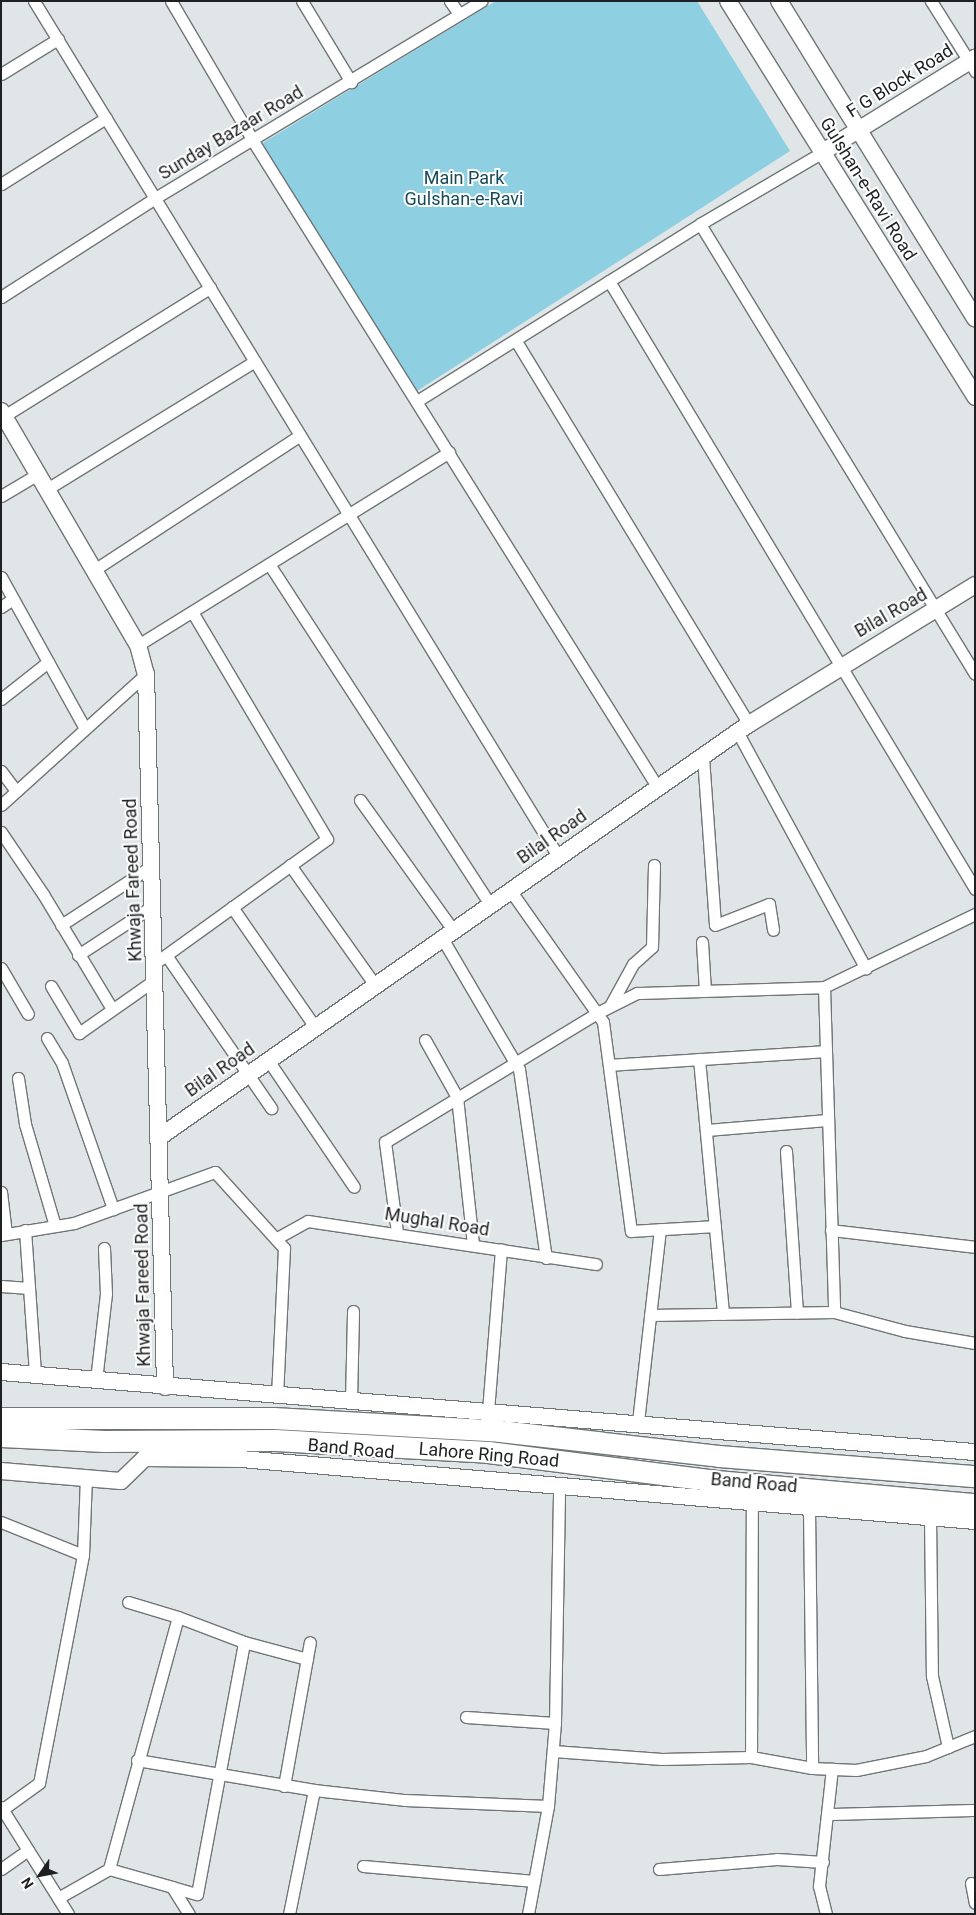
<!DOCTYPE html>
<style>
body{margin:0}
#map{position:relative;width:976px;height:1915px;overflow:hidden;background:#e0e6e8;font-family:Roboto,sans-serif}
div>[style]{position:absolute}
.green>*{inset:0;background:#8ecfe2}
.roads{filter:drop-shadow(1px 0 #707677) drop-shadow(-1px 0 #707677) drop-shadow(0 1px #707677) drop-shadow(0 -1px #707677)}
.street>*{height:11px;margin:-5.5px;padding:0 5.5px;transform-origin:5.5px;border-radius:5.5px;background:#fff}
.secondary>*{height:16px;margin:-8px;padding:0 8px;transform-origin:8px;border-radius:8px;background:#fff}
.highway>*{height:21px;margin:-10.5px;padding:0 10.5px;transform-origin:10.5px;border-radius:10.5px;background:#fff}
span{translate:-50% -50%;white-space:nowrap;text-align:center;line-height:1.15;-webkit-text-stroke:4px #fff;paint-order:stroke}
.street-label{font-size:18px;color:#1e2021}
.park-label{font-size:18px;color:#164b59}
.frame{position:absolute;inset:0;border:2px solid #1e2021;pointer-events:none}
.north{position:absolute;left:15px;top:1850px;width:50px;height:50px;-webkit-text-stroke:4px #fff;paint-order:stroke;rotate:237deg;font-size:14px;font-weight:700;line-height:20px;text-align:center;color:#1e2021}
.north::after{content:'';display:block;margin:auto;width:18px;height:22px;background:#1e2021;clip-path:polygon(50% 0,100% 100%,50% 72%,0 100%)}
</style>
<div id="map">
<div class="green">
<i style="clip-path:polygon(496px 1px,697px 1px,790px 151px,417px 391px,261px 144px)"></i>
</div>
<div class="roads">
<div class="street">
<i style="left:34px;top:1px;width:1003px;rotate:58.5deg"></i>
<i style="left:171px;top:1px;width:162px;rotate:59.6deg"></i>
<i style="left:253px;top:141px;width:763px;rotate:57.95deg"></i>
<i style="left:302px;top:1px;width:95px;rotate:58.8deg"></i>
<i style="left:450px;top:1px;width:16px;rotate:55deg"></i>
<i style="left:931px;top:1px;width:83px;rotate:57.8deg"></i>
<i style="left:1px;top:74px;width:67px;rotate:-31.6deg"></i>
<i style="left:1px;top:184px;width:124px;rotate:-32.2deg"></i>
<i style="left:700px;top:224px;width:527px;rotate:58.57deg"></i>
<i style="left:609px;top:281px;width:710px;rotate:58.95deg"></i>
<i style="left:1px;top:297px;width:183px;rotate:-32.7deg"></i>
<i style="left:155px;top:198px;width:381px;rotate:-31.1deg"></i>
<i style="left:516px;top:341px;width:448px;rotate:58.7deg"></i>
<i style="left:417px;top:401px;width:334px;rotate:-32deg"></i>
<i style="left:700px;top:224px;width:140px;rotate:-30.4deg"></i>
<i style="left:4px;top:416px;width:243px;rotate:-31.9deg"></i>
<i style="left:47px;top:489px;width:244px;rotate:-31.6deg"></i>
<i style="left:1px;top:496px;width:43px;rotate:-30.7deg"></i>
<i style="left:269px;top:564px;width:406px;rotate:57deg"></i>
<i style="left:94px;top:570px;width:246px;rotate:-33.2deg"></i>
<i style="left:1px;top:577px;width:171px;rotate:61deg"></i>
<i style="left:1px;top:607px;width:14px;rotate:-34deg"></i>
<i style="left:138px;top:645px;width:366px;rotate:-31.8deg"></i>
<i style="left:1px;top:699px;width:60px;rotate:-38.2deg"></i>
<i style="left:738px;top:733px;width:268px;rotate:61.5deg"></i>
<i style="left:703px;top:757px;width:168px;rotate:85.9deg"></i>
<i style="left:715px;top:925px;width:58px;rotate:-21.3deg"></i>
<i style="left:769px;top:904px;width:26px;rotate:81deg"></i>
<i style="left:1px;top:771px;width:25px;rotate:53deg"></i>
<i style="left:360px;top:800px;width:160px;rotate:54.4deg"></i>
<i style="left:1px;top:805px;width:195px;rotate:-42.1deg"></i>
<i style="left:1px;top:832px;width:75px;rotate:55.9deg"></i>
<i style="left:43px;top:894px;width:134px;rotate:59deg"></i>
<i style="left:290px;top:865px;width:147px;rotate:54.7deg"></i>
<i style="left:510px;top:890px;width:161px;rotate:54.8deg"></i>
<i style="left:603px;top:1022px;width:211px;rotate:82.4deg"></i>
<i style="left:631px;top:1231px;width:84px;rotate:-3.4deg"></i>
<i style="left:232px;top:907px;width:146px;rotate:55.3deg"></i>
<i style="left:61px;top:925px;width:108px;rotate:-33deg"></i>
<i style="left:442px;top:938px;width:152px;rotate:59.6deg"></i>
<i style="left:519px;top:1069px;width:191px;rotate:81.9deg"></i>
<i style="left:702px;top:942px;width:49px;rotate:86.5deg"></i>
<i style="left:78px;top:955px;width:91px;rotate:-33.3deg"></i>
<i style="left:166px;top:955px;width:186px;rotate:55.5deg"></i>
<i style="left:155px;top:963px;width:212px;rotate:-35.8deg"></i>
<i style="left:327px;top:839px;width:264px;rotate:-120.7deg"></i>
<i style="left:1px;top:968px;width:53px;rotate:59.6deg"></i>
<i style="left:51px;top:986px;width:55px;rotate:59.2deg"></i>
<i style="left:79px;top:1033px;width:94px;rotate:-35deg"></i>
<i style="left:824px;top:987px;width:325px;rotate:88.2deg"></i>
<i style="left:610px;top:1006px;width:48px;rotate:-61.3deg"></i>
<i style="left:633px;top:964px;width:25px;rotate:-42deg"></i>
<i style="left:652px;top:947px;width:82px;rotate:-88.6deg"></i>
<i style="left:47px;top:1038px;width:29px;rotate:59deg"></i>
<i style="left:62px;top:1063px;width:155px;rotate:70.7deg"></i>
<i style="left:425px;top:1040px;width:65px;rotate:60.7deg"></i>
<i style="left:457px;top:1097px;width:149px;rotate:83.8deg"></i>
<i style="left:699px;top:1059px;width:256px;rotate:84.6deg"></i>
<i style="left:268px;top:1060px;width:153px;rotate:55.9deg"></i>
<i style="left:609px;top:1065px;width:217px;rotate:-3.7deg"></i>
<i style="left:18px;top:1078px;width:47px;rotate:81.3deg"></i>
<i style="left:25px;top:1124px;width:106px;rotate:73.6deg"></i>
<i style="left:706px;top:1130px;width:122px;rotate:-4.7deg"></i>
<i style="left:786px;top:1151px;width:162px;rotate:86.1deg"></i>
<i style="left:1px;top:1192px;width:42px;rotate:83.2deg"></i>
<i style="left:25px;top:1230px;width:144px;rotate:86deg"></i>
<i style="left:831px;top:1230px;width:145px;rotate:6.7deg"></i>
<i style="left:397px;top:1232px;width:91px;rotate:-97.6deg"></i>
<i style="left:385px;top:1142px;width:248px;rotate:-31.3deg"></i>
<i style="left:597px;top:1013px;width:45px;rotate:-26.6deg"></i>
<i style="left:637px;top:993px;width:187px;rotate:-1.8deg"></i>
<i style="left:824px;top:987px;width:168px;rotate:-25.8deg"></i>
<i style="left:1px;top:1235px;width:74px;rotate:-9.3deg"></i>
<i style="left:74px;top:1223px;width:150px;rotate:-19.9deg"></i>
<i style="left:215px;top:1172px;width:103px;rotate:47.8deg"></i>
<i style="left:284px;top:1248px;width:147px;rotate:92.7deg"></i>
<i style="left:277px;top:1238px;width:35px;rotate:-29deg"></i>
<i style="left:308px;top:1221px;width:291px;rotate:8.5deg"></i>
<i style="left:1px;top:1286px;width:28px;rotate:4deg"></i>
<i style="left:650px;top:1315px;width:184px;rotate:-0.9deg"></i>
<i style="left:834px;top:1312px;width:73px;rotate:15deg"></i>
<i style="left:905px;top:1331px;width:71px;rotate:9.7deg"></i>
<i style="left:96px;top:1380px;width:87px;rotate:-83.4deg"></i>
<i style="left:106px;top:1294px;width:46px;rotate:-92.5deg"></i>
<i style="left:351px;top:1401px;width:90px;rotate:-88.7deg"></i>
<i style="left:488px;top:1411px;width:162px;rotate:-85.4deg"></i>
<i style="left:638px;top:1422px;width:194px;rotate:-83.5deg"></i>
<i style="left:809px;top:1508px;width:260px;rotate:89.3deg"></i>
<i style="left:930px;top:1517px;width:159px;rotate:89.3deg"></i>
<i style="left:932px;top:1676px;width:73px;rotate:77.3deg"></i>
<i style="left:1px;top:1522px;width:88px;rotate:21.9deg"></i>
<i style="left:83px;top:1555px;width:232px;rotate:100.9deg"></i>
<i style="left:39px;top:1783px;width:44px;rotate:144.2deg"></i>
<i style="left:83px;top:1555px;width:77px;rotate:-87.8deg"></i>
<i style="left:244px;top:1642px;width:65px;rotate:15.1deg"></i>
<i style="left:466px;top:1717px;width:89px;rotate:3.9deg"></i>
<i style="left:553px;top:1751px;width:109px;rotate:4.2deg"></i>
<i style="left:662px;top:1759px;width:89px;rotate:-1.3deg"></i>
<i style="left:751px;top:1757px;width:62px;rotate:10.2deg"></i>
<i style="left:812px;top:1768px;width:44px;rotate:2.6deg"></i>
<i style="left:856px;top:1770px;width:71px;rotate:-11.3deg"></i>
<i style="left:926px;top:1756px;width:53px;rotate:-22.2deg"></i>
<i style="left:751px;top:1757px;width:254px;rotate:-89.8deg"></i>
<i style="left:137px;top:1760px;width:180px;rotate:9.6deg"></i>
<i style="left:314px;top:1790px;width:92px;rotate:6.3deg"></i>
<i style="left:405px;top:1800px;width:143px;rotate:2.4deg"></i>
<i style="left:284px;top:1786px;width:146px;rotate:-79.8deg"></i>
<i style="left:1px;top:1807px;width:126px;rotate:57.9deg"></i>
<i style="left:829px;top:1814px;width:146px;rotate:-1.6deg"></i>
<i style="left:363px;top:1866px;width:172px;rotate:5deg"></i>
<i style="left:1px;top:1869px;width:33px;rotate:-35deg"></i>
<i style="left:109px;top:1869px;width:261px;rotate:-74.7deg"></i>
<i style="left:178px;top:1617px;width:52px;rotate:-163.3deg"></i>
<i style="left:659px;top:1869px;width:118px;rotate:-4.8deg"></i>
<i style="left:777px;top:1859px;width:46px;rotate:3.7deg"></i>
<i style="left:971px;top:1883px;width:20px;rotate:79deg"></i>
<i style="left:172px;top:1887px;width:26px;rotate:16deg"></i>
<i style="left:197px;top:1894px;width:256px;rotate:-79.4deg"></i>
<i style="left:244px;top:1642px;width:71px;rotate:-159.3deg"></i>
<i style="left:58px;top:1898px;width:59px;rotate:-29.6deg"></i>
<i style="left:109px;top:1869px;width:66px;rotate:15.9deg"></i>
<i style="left:172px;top:1887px;width:32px;rotate:58deg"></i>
<i style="left:289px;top:1914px;width:126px;rotate:-78.6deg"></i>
<i style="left:528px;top:1914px;width:110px;rotate:-79.5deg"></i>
<i style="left:548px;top:1806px;width:83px;rotate:-85.2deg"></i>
<i style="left:555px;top:1723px;width:235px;rotate:-89deg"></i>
<i style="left:826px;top:1914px;width:29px;rotate:-104deg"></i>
<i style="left:819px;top:1886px;width:118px;rotate:-83.7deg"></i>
</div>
<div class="secondary">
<i style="left:728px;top:1px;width:467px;rotate:58deg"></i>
<i style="left:779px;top:1px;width:373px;rotate:58.3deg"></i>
<i style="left:821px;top:153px;width:181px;rotate:-31.7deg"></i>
<i style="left:1px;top:411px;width:271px;rotate:59.7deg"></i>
<i style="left:138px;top:645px;width:30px;rotate:75deg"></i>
<i style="left:146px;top:674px;width:713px;rotate:88.47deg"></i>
<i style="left:161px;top:1136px;width:718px;rotate:-35.02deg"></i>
<i style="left:749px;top:724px;width:265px;rotate:-31.6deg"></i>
<i style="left:1px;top:1372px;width:977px;rotate:4.7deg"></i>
<i style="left:1px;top:1471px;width:120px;rotate:4.8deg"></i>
<i style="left:121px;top:1481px;width:33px;rotate:-44deg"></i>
<i style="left:145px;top:1458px;width:96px;rotate:0.6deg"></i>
<i style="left:241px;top:1459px;width:737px;rotate:4.83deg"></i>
</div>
<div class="highway">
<i style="left:1px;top:1418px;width:272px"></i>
<i style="left:273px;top:1418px;width:218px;rotate:3.2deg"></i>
<i style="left:491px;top:1430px;width:229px;rotate:6.5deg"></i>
<i style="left:719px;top:1456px;width:257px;rotate:4.5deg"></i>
<i style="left:1px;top:1436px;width:103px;rotate:2.8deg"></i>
<i style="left:104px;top:1441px;width:171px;rotate:-0.3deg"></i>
<i style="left:275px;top:1440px;width:213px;rotate:3.2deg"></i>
<i style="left:488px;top:1452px;width:230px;rotate:7.2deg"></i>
<i style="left:716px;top:1481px;width:260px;rotate:5.1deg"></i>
</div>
</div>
<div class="street-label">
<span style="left:900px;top:81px;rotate:-32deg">F G Block Road</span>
<span style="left:231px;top:133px;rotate:-31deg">Sunday Bazaar Road</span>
<span style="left:868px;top:189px;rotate:58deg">Gulshan-e-Ravi Road</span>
<span style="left:891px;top:613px;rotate:-30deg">Bilal Road</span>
<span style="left:552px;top:837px;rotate:-35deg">Bilal Road</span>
<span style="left:133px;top:880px;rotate:-92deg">Khwaja Fareed Road</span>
<span style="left:220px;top:1070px;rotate:-35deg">Bilal Road</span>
<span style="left:437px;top:1222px;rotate:9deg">Mughal Road</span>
<span style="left:143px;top:1285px;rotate:-91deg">Khwaja Fareed Road</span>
<span style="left:351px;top:1449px;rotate:5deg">Band Road</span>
<span style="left:489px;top:1455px;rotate:5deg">Lahore Ring Road</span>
<span style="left:754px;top:1483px;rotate:5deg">Band Road</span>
</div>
<div class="park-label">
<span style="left:464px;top:189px">Main Park<br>Gulshan-e-Ravi</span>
</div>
<div class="frame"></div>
<div class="north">N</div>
</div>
